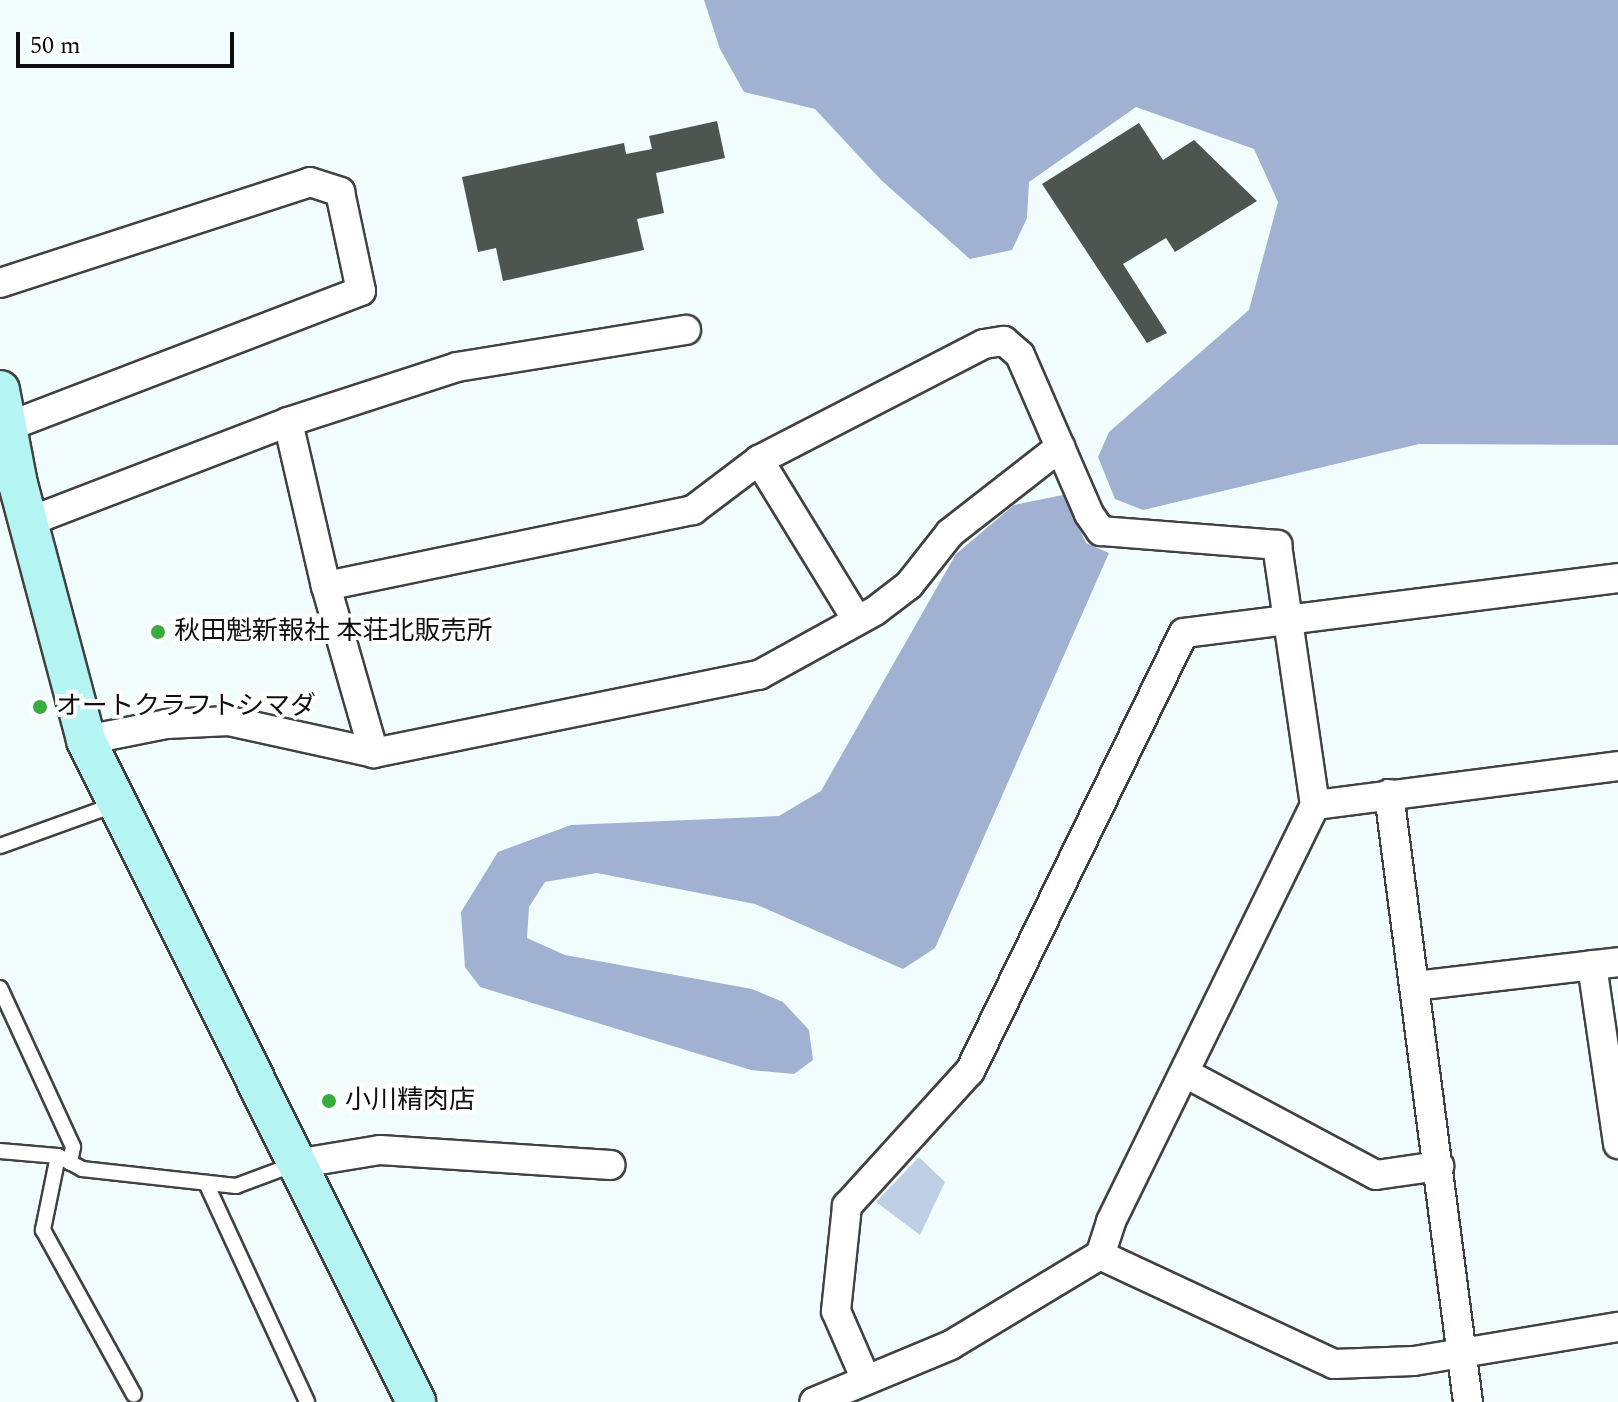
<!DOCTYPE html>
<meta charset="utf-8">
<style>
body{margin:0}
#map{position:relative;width:1618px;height:1402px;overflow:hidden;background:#f1fdfc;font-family:Spectral,"Noto Sans JP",serif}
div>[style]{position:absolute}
.green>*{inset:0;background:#becee4}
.forest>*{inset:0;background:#a0b1d2}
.building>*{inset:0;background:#4c5550}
.roads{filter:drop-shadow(2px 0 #414141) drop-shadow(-2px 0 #414141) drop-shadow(0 2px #414141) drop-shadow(0 -2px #414141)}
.lane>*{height:14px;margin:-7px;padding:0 7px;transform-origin:7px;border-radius:7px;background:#fff}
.street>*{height:28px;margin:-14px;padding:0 14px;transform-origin:14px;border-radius:14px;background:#fff}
.secondary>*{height:38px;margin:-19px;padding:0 19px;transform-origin:19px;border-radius:19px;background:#b4f5f4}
.dots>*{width:22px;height:22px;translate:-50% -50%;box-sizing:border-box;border:4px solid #fff;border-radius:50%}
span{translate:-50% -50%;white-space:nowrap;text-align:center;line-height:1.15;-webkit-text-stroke:8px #fff;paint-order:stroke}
.poi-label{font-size:26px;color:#0e0e0e}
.left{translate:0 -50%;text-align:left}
.scale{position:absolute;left:16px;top:32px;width:218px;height:36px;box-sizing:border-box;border:4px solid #0e0e0e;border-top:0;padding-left:10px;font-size:24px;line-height:28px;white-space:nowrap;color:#0e0e0e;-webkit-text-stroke:6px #fff;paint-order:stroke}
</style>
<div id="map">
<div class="green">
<i style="clip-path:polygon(919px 1157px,945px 1182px,920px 1235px,876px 1202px)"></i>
</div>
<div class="forest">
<i style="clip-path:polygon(704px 0,1618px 0,1618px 445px,1419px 444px,1143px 510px,1115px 499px,1098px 457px,1109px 432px,1249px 310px,1278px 202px,1254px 149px,1136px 107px,1029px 182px,1027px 218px,1012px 250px,970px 259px,881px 180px,815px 109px,744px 92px,720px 49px)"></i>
<i style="clip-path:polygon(1063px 495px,1086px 543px,1109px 553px,935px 948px,903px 969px,755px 904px,597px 873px,545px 882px,529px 907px,527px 938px,565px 955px,752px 989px,783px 1002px,809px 1030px,813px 1060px,794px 1074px,751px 1070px,480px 987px,465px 967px,461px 912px,498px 852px,571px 825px,779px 816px,821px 791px,956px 554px,1014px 505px)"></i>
</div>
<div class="building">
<i style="clip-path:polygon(717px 121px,725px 158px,656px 173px,664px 213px,637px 219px,644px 250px,503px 281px,496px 248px,478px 252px,462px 177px,624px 143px,626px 154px,652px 149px,649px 136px)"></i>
<i style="clip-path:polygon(1139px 123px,1163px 160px,1194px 140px,1257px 201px,1175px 252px,1166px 238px,1123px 264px,1167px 333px,1147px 343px,1042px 184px)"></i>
</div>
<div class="roads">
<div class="lane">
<i style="left:0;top:846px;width:121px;rotate:-19.8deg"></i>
<i style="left:0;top:988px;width:175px;rotate:65.3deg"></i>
<i style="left:73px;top:1147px;width:16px;rotate:101deg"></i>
<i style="left:0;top:1151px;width:58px;rotate:4.9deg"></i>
<i style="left:58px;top:1156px;width:27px;rotate:28deg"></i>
<i style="left:82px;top:1169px;width:155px;rotate:6.3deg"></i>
<i style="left:236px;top:1186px;width:63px;rotate:-20.4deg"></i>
<i style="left:58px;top:1156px;width:76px;rotate:101.5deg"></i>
<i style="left:43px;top:1230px;width:188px;rotate:61.1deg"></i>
<i style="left:206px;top:1183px;width:241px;rotate:65.2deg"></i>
</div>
<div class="street">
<i style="left:0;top:283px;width:326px;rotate:-18deg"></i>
<i style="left:310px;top:182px;width:32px;rotate:18deg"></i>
<i style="left:340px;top:192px;width:101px;rotate:78deg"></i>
<i style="left:361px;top:291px;width:379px;rotate:159deg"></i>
<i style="left:288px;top:422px;width:178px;rotate:-18deg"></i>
<i style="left:457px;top:367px;width:232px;rotate:-9.2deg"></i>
<i style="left:759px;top:460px;width:188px;rotate:58.5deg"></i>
<i style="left:28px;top:522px;width:279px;rotate:-21deg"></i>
<i style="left:288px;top:422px;width:168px;rotate:77deg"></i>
<i style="left:326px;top:586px;width:375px;rotate:-11.7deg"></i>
<i style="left:693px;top:510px;width:83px;rotate:-37.1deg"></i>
<i style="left:759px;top:460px;width:253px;rotate:-27.3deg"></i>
<i style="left:984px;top:344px;width:20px;rotate:-9deg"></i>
<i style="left:1004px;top:341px;width:21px;rotate:41deg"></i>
<i style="left:1020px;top:355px;width:173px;rotate:66.5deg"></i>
<i style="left:1089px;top:514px;width:21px;rotate:55deg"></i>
<i style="left:1101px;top:531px;width:177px;rotate:4.5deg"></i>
<i style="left:1277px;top:545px;width:263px;rotate:81.7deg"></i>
<i style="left:1315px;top:805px;width:464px;rotate:116.1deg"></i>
<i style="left:1111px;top:1222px;width:35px;rotate:108deg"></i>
<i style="left:1100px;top:1255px;width:174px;rotate:148.9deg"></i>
<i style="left:951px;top:1345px;width:148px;rotate:157.4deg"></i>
<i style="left:326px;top:586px;width:174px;rotate:74deg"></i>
<i style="left:86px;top:740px;width:83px;rotate:-11.2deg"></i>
<i style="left:167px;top:724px;width:62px;rotate:-2.8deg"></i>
<i style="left:229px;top:721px;width:148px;rotate:12.4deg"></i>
<i style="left:374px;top:753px;width:393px;rotate:-11.5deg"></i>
<i style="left:759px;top:675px;width:132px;rotate:-28.9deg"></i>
<i style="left:875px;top:611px;width:43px;rotate:-37.4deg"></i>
<i style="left:909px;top:585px;width:66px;rotate:-51.7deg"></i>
<i style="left:950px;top:533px;width:140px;rotate:-38deg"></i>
<i style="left:1389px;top:794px;width:613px;rotate:82.6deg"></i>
<i style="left:1315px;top:805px;width:305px;rotate:-7.3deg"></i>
<i style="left:1592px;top:965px;width:181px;rotate:81.7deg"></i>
<i style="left:1415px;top:986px;width:204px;rotate:-6.7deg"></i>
<i style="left:1187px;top:1074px;width:214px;rotate:28.1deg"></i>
<i style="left:1376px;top:1175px;width:64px;rotate:-8.1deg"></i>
<i style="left:295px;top:1164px;width:86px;rotate:-9.4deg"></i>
<i style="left:380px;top:1150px;width:231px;rotate:3.7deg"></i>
<i style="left:1100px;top:1255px;width:258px;rotate:25deg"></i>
<i style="left:1334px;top:1364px;width:80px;rotate:-2.1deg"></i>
<i style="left:1414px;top:1361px;width:207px;rotate:-9.5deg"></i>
<i style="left:866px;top:1380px;width:75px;rotate:-113.5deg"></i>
<i style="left:836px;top:1311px;width:106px;rotate:-84deg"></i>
<i style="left:847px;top:1206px;width:183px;rotate:-47.7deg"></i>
<i style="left:970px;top:1071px;width:487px;rotate:-64deg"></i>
<i style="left:1184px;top:633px;width:437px;rotate:-7.2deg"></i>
</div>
<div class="secondary">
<i style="left:0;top:390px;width:96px;rotate:79.2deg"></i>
<i style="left:18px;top:484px;width:265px;rotate:75.1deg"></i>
<i style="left:86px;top:740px;width:740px;rotate:63.5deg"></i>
</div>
</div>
<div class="dots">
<i style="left:158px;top:632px;background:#38ac3e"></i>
<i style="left:40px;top:707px;background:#38ac3e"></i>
<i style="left:329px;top:1101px;background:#38ac3e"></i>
</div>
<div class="poi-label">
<span class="left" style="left:174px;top:632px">秋田魁新報社 本荘北販売所</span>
<span class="left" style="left:56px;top:707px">オートクラフトシマダ</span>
<span class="left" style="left:345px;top:1101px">小川精肉店</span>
</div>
<div class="scale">50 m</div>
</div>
